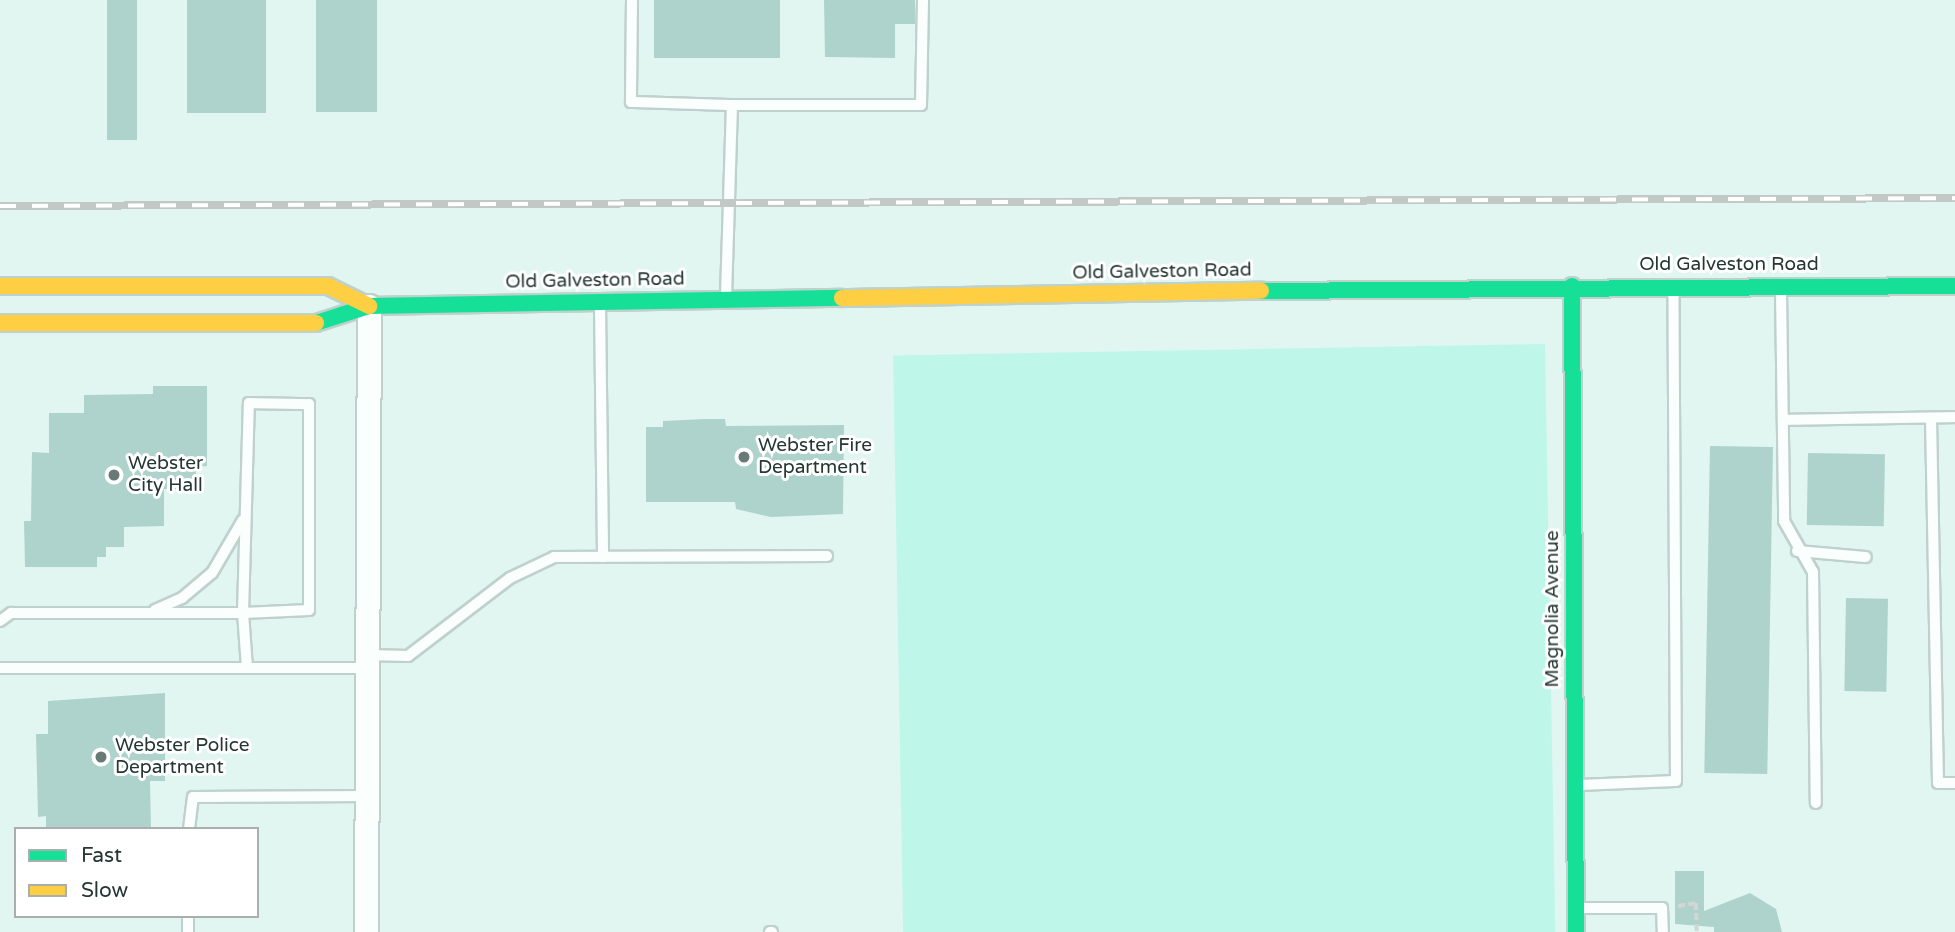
<!DOCTYPE html>
<style>
body{margin:0}
#map{position:relative;width:1955px;height:932px;overflow:hidden;background:#e1f6f1;font-family:"Varela Round",sans-serif}
div>[style]{position:absolute}
.green>*{inset:0;background:#bff6ea;transform-origin:0 0}
.building>*{inset:0;background:#aed3cc;transform-origin:0 0}
.path>*{height:3.5px;margin-top:-1.75px;transform-origin:0;background:repeating-linear-gradient(90deg,#d2d7d6 0 7px,transparent 0 10.5px)}
.roads{filter:drop-shadow(2px 0 #bfd1cd) drop-shadow(-2px 0 #bfd1cd) drop-shadow(0 2px #bfd1cd) drop-shadow(0 -2px #bfd1cd)}
.lane>*{height:10px;margin:-5px;padding:0 5px;transform-origin:5px;border-radius:5px;background:#fafefd}
.street>*{height:23px;margin:-11.5px;padding:0 11.5px;transform-origin:11.5px;border-radius:11.5px;background:#fafefd}
.fast>*{height:16px;margin:-8px;padding:0 8px;transform-origin:8px;border-radius:8px;background:#16e098}
.slow>*{height:16px;margin:-8px;padding:0 8px;transform-origin:8px;border-radius:8px;background:#ffcf43}
.rail>*{height:8px;margin-top:-4px;transform-origin:0;background:repeating-linear-gradient(90deg,#fff 0 16px,#c2c8c6 0 32px);box-sizing:border-box;border-block:2px solid #c2c8c6}
.dots>*{width:19px;height:19px;translate:-50% -50%;box-sizing:border-box;border:4px solid #fff;border-radius:50%}
span{translate:-50% -50%;white-space:nowrap;text-align:center;line-height:1.15;-webkit-text-stroke:6px #fff;paint-order:stroke}
.street-label{font-size:19px;color:#253733}
.poi-label{font-size:19px;color:#253733}
.left{translate:0 -50%;text-align:left}
.legend{position:absolute;left:14px;top:827px;width:245px;height:91px;box-sizing:border-box;background:#fff;border:2px solid #a8afad;margin:0;padding:9px 12px;list-style:none;font-size:21px;color:#253733}
.legend li{display:flex;align-items:center;gap:14px;height:35px}
.legend b{width:35px;border:2px solid #a8afad}
</style>
<div id="map">
<div class="green">
<i style="left:1545px;top:344px;width:588px;height:652px;rotate:89deg"></i>
</div>
<div class="building">
<i style="left:107px;top:0;width:30px;height:140px"></i>
<i style="left:187px;top:0;width:79px;height:113px"></i>
<i style="left:316px;top:0;width:61px;height:112px"></i>
<i style="left:654px;top:0;width:126px;height:58px"></i>
<i style="clip-path:polygon(824px 0,915px 0,915px 24px,895px 24px,895px 58px,825px 57px)"></i>
<i style="clip-path:polygon(153px 386px,207px 386px,207px 466px,196px 467px,196px 482px,187px 483px,187px 489px,164px 489px,164px 526px,124px 527px,124px 547px,106px 547px,106px 557px,97px 557px,97px 567px,25px 567px,24px 521px,31px 521px,32px 452px,49px 453px,49px 413px,84px 413px,84px 395px,153px 394px)"></i>
<i style="clip-path:polygon(705px 419px,725px 419px,726px 426px,844px 425px,843px 514px,771px 517px,736px 509px,735px 502px,646px 502px,646px 427px,663px 427px,663px 421px)"></i>
<i style="left:1710px;top:446px;width:63px;height:327px;rotate:1deg"></i>
<i style="left:1808px;top:453px;width:77px;height:72px;rotate:1deg"></i>
<i style="left:1846px;top:598px;width:42px;height:93px;rotate:1deg"></i>
<i style="clip-path:polygon(165px 693px,165px 781px,150px 781px,151px 829px,46px 829px,46px 816px,38px 817px,36px 734px,48px 734px,48px 701px)"></i>
<i style="clip-path:polygon(1675px 871px,1704px 871px,1704px 911px,1750px 893px,1776px 909px,1782px 932px,1714px 932px,1714px 927px,1675px 924px)"></i>
</div>
<div class="path">
<i style="left:1678px;top:906px;width:18px;rotate:-9deg"></i>
<i style="left:1696px;top:903px;width:29px;rotate:88deg"></i>
</div>
<div class="roads">
<div class="lane">
<i style="left:632px;top:0;width:102px;rotate:90.6deg"></i>
<i style="left:631px;top:102px;width:101px;rotate:1.7deg"></i>
<i style="left:732px;top:105px;width:189px;rotate:91.8deg"></i>
<i style="left:732px;top:105px;width:189px"></i>
<i style="left:921px;top:105px;width:105px;rotate:-88.9deg"></i>
<i style="left:1781px;top:292px;width:229px;rotate:89.2deg"></i>
<i style="left:1784px;top:521px;width:59px;rotate:60.4deg"></i>
<i style="left:1813px;top:572px;width:231px;rotate:89.3deg"></i>
<i style="left:600px;top:305px;width:252px;rotate:89.3deg"></i>
<i style="left:249px;top:403px;width:60px;rotate:1deg"></i>
<i style="left:309px;top:404px;width:206px;rotate:90deg"></i>
<i style="left:309px;top:610px;width:66px;rotate:177.4deg"></i>
<i style="left:243px;top:613px;width:210px;rotate:-88.4deg"></i>
<i style="left:1931px;top:418px;width:365px;rotate:88.9deg"></i>
<i style="left:1938px;top:783px;width:17px"></i>
<i style="left:1783px;top:420px;width:172px;rotate:-1deg"></i>
<i style="left:1797px;top:551px;width:69px;rotate:5deg"></i>
<i style="left:155px;top:610px;width:30px;rotate:-24deg"></i>
<i style="left:182px;top:598px;width:39px;rotate:-40deg"></i>
<i style="left:212px;top:573px;width:61px;rotate:-59.7deg"></i>
<i style="left:0;top:621px;width:14px;rotate:-36deg"></i>
<i style="left:11px;top:613px;width:232px"></i>
<i style="left:243px;top:613px;width:55px;rotate:85.8deg"></i>
<i style="left:368px;top:655px;width:40px;rotate:1.4deg"></i>
<i style="left:408px;top:656px;width:128px;rotate:-37.4deg"></i>
<i style="left:510px;top:578px;width:49px;rotate:-25.5deg"></i>
<i style="left:554px;top:557px;width:273px;rotate:-0.2deg"></i>
<i style="left:0;top:668px;width:368px"></i>
<i style="left:1578px;top:785px;width:98px;rotate:-2.3deg"></i>
<i style="left:1676px;top:781px;width:492px;rotate:-90.3deg"></i>
<i style="left:189px;top:829px;width:32px;rotate:-83deg"></i>
<i style="left:193px;top:797px;width:174px;rotate:-0.3deg"></i>
<i style="left:1579px;top:908px;width:83px"></i>
<i style="left:1662px;top:908px;width:24px;rotate:88deg"></i>
<i style="left:188px;top:932px;width:16px;rotate:-90deg"></i>
<i style="left:770px;top:932px;width:2px"></i>
</div>
<div class="street">
<i style="left:366px;top:932px;width:626px;rotate:-89.73deg"></i>
</div>
<div class="fast">
<i style="left:1572px;top:286px;width:646px;rotate:89.65deg"></i>
<i style="left:1261px;top:291px;width:694px;rotate:-0.41deg"></i>
<i style="left:316px;top:323px;width:56px;rotate:-17.8deg"></i>
<i style="left:369px;top:306px;width:473px;rotate:-1deg"></i>
</div>
<div class="slow">
<i style="left:0;top:286px;width:328px"></i>
<i style="left:328px;top:286px;width:46px;rotate:26deg"></i>
<i style="left:842px;top:298px;width:419px;rotate:-1deg"></i>
<i style="left:0;top:323px;width:316px"></i>
</div>
</div>
<div class="rail">
<i style="left:0;top:206px;width:1955px;rotate:-0.23deg"></i>
</div>
<div class="dots">
<i style="left:744px;top:457px;background:#677a76"></i>
<i style="left:114px;top:475px;background:#677a76"></i>
<i style="left:101px;top:757px;background:#677a76"></i>
</div>
<div class="street-label">
<span style="left:1729px;top:265px">Old Galveston Road</span>
<span style="left:1162px;top:272px;rotate:-1deg">Old Galveston Road</span>
<span style="left:595px;top:281px;rotate:-1deg">Old Galveston Road</span>
<span style="left:1553px;top:609px;rotate:-90deg">Magnolia Avenue</span>
</div>
<div class="poi-label">
<span class="left" style="left:758px;top:457px">Webster Fire<br>Department</span>
<span class="left" style="left:128px;top:475px">Webster<br>City Hall</span>
<span class="left" style="left:115px;top:757px">Webster Police<br>Department</span>
</div>
<ul class="legend">
<li><b style="height:9px;background:#16e098"></b>Fast</li>
<li><b style="height:9px;background:#ffcf43"></b>Slow</li>
</ul>
</div>
